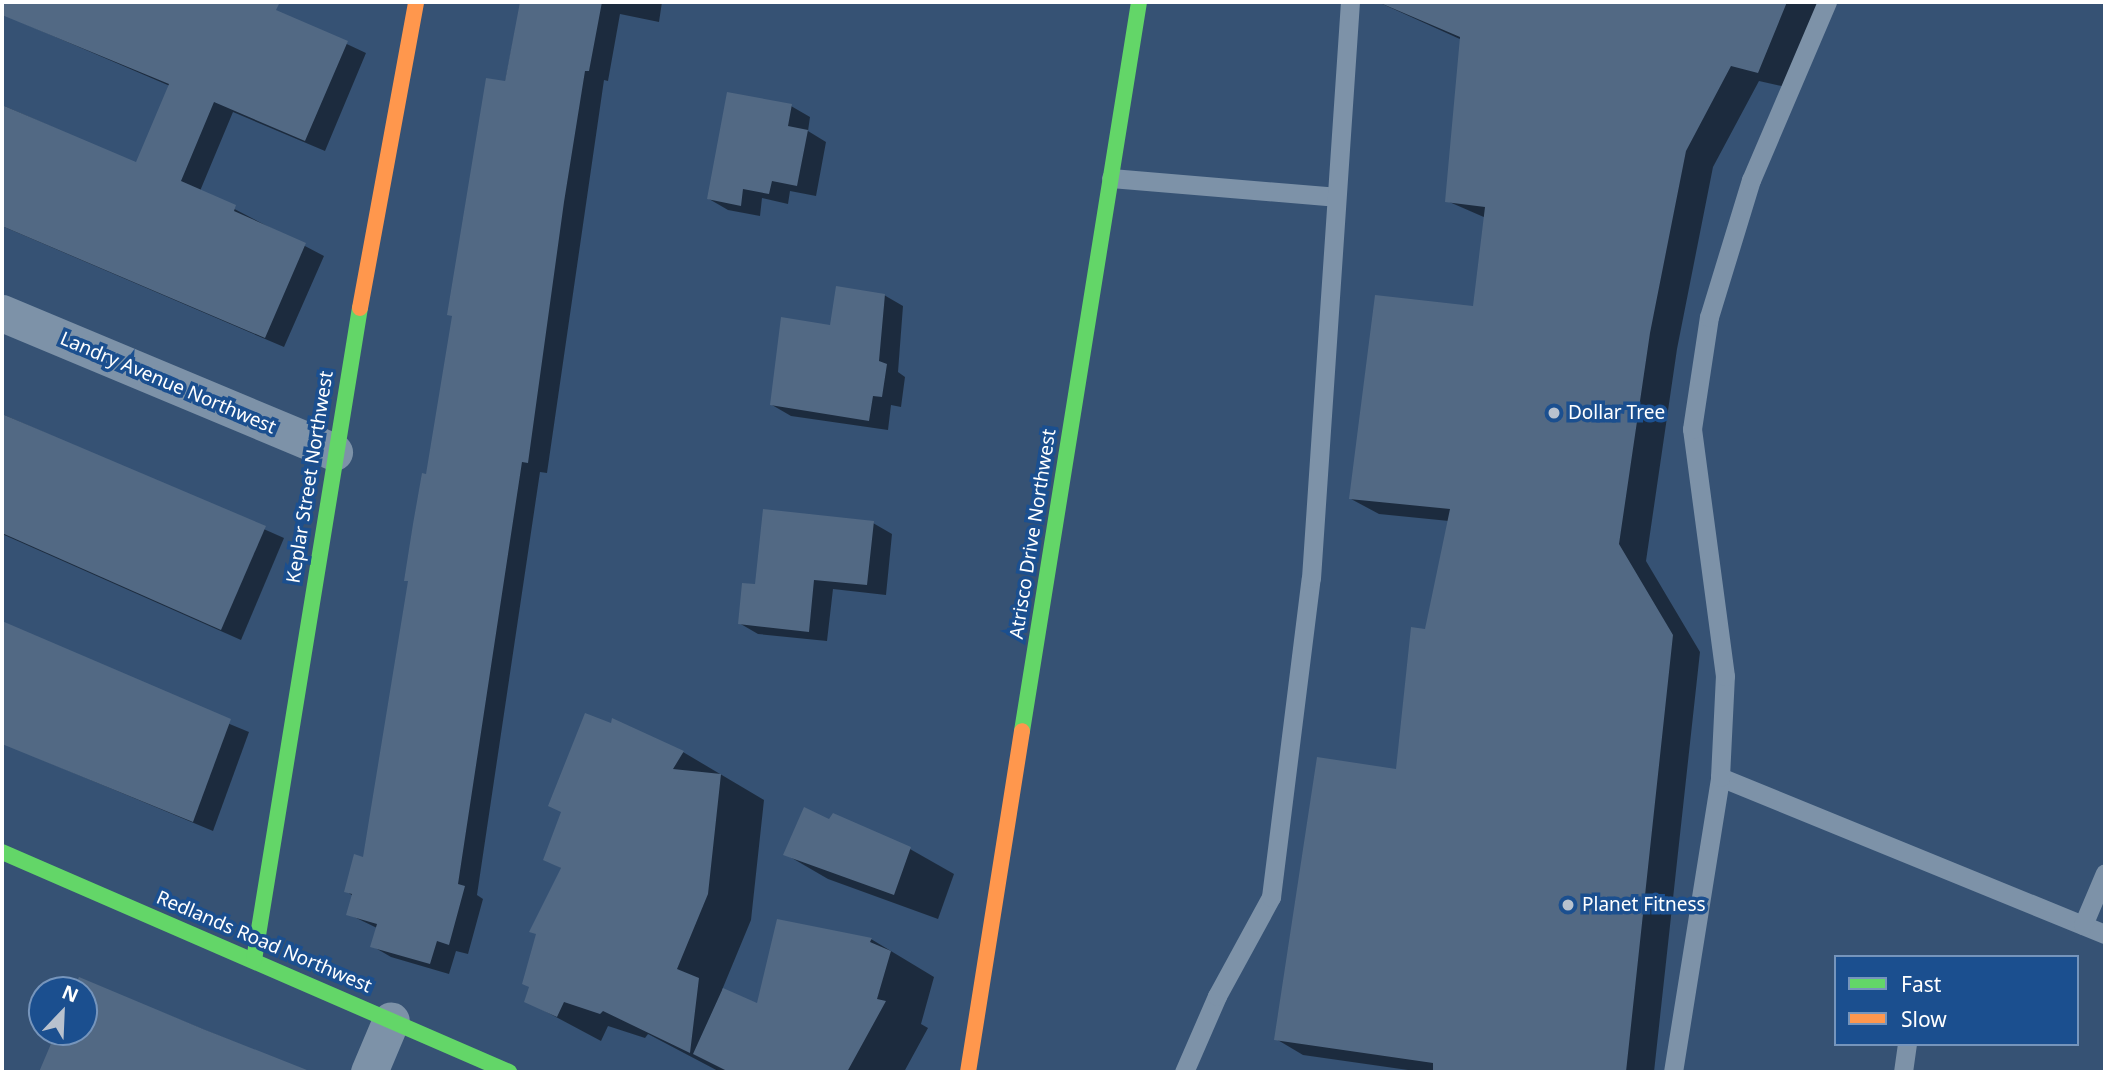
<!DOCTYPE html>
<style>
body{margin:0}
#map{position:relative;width:2107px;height:1074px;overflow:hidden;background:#365274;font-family:"Noto Sans",sans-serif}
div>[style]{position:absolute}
.shadow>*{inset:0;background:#0007}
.building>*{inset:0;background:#526984}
.lane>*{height:19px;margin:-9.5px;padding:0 9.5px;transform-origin:9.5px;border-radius:9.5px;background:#7d92a8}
.street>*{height:37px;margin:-18.5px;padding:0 18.5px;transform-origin:18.5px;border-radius:18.5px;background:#7d92a8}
.fast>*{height:16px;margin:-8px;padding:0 8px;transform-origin:8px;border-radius:8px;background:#63d668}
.slow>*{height:16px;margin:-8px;padding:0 8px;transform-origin:8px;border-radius:8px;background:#ff974d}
.dots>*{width:19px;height:19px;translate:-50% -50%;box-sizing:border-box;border:4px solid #1b4f8f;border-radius:50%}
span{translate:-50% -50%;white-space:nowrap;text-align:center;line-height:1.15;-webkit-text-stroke:7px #1b4f8f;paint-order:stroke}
.street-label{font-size:19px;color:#fff}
.poi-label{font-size:19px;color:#fff}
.left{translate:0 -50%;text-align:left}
.frame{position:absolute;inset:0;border:4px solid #fff;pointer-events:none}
.legend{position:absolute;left:1834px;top:955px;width:245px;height:91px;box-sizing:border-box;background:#1b4f8f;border:2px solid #7695bc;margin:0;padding:9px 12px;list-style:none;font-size:21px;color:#fff}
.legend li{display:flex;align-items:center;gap:14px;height:35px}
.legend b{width:35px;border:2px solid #7695bc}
.north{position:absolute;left:28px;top:976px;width:70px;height:70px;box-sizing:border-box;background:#1b4f8f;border:2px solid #7695bc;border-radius:50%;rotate:23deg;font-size:19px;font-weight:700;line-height:28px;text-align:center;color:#fff}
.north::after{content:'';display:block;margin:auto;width:24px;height:32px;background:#b9c2ce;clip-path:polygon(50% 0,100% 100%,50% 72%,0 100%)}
</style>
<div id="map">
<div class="shadow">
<i style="clip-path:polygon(2px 2px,257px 2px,366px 53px,325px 151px,233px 112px,200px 191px,324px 256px,284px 347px,2px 226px,2px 105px,137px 164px,170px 86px,2px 14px)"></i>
<i style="clip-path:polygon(521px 2px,662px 2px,659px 22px,620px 14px,608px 81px,604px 80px,547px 473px,540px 472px,477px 895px,483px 899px,468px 954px,456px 951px,449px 974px,391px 957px,372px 946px,377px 928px,348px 914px,353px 896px,346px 891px,364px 859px,410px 582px,406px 580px)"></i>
<i style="clip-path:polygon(1378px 2px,1820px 2px,1786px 87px,1759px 81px,1713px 167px,1677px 349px,1646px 561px,1700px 652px,1654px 1072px,1422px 1072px,1303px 1055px,1276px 1039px,1398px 771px,1449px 521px,1379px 514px,1351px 499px,1475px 308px,1486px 218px,1447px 201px,1462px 40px)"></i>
<i style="clip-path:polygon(791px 106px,810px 117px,808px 131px,826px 142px,816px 196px,790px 191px,788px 204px,762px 198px,760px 216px,728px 210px,709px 199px)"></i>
<i style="clip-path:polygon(884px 295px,903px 306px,898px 372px,905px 377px,901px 407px,891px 405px,888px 430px,791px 416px,772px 405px,832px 327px)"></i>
<i style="clip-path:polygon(2px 414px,284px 538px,241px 640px,2px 534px)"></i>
<i style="clip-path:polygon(873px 523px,892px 534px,886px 595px,833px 589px,827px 641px,758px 634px,739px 623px,757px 586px)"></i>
<i style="clip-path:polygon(2px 630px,249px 732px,213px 831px,2px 743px)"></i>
<i style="clip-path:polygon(683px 752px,764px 800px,751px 920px,722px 990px,759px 1005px,871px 939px,934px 977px,921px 1024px,928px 1028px,904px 1072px,720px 1072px,648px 1034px,645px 1038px,608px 1026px,601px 1041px,526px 1001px,563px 869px,545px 859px)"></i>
<i style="clip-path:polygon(829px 821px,910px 849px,954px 874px,938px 919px,828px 879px,785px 854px)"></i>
<i style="clip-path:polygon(80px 979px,283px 1062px,301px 1072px,41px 1072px,58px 1032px,84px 1032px,84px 990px,75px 990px)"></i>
</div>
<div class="building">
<i style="clip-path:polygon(2px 2px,280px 2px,276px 10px,348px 41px,305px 141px,214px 102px,181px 181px,236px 205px,234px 211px,306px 243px,265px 338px,2px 226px,2px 105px,136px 162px,169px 84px,2px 15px)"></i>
<i style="clip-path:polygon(520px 2px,602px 2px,589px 71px,585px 71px,564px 202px,528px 463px,522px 462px,458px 884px,465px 886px,449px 945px,437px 941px,430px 964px,370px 947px,377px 924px,346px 915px,352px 894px,344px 892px,354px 854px,363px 857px,408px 581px,404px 581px,413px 524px,422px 473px,426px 474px,452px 316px,447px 315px,486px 78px,505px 81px)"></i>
<i style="clip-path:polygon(1378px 2px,1787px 2px,1758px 73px,1731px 66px,1686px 151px,1650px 333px,1619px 544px,1673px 635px,1626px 1072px,1433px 1072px,1433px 1063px,1274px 1040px,1317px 757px,1396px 769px,1411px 627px,1425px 629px,1450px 509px,1349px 499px,1375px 295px,1473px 306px,1485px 207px,1445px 202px,1460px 37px)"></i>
<i style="clip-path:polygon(727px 92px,792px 104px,788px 126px,808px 130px,797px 186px,772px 181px,769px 194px,743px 189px,741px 206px,707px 199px)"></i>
<i style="clip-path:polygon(836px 286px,885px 294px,879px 361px,887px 364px,882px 397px,873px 396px,869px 421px,770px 405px,781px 317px,830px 325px)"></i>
<i style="clip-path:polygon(2px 414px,266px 526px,221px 630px,2px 533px)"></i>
<i style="clip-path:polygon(763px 509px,874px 521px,867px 585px,814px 580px,809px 632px,738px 624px,742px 583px,755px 584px)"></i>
<i style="clip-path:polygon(2px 621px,231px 719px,193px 822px,2px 744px)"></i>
<i style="clip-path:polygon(585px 713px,611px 723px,612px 718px,684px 751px,673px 769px,721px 774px,708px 894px,677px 969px,699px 978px,690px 1053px,603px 1011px,600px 1014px,564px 1002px,557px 1017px,524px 1002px,529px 987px,522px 984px,536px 934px,529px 932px,561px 868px,543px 860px,561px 812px,548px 806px)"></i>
<i style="clip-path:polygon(804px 807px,829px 819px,833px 813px,911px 847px,894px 895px,783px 855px)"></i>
<i style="clip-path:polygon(777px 919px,872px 938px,870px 942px,891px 951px,877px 999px,886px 1001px,847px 1072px,729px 1072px,693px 1054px,723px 988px,757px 1003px)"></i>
<i style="clip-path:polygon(79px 977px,203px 1029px,312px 1072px,39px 1072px,56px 1032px,84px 1032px,84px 990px,73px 990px)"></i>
</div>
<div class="lane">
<i style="left:1111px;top:178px;width:225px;rotate:4.8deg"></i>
<i style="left:1720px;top:777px;width:416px;rotate:22.2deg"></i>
<i style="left:2083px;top:925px;width:56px;rotate:-67.1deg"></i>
<i style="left:1184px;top:1072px;width:83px;rotate:-66.5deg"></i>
<i style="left:1217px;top:996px;width:113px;rotate:-61.4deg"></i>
<i style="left:1271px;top:897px;width:321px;rotate:-82.9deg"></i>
<i style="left:1311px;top:578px;width:577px;rotate:-86.13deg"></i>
<i style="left:1673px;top:1072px;width:299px;rotate:-80.9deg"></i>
<i style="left:1720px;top:777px;width:101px;rotate:-87.2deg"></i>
<i style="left:1725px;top:676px;width:249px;rotate:-97.6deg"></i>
<i style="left:1692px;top:429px;width:113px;rotate:-81.4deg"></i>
<i style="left:1709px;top:317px;width:143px;rotate:-73deg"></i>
<i style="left:1751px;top:180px;width:194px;rotate:-66.9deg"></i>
<i style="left:1903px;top:1072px;width:28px;rotate:-82deg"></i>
</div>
<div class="street">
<i style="left:2px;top:313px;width:360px;rotate:22.7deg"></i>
<i style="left:369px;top:1072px;width:56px;rotate:-67.1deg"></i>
</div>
<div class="fast">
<i style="left:1022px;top:731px;width:738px;rotate:-80.88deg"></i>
<i style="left:2px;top:852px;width:553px;rotate:23.46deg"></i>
<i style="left:254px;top:960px;width:661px;rotate:-80.77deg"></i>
</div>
<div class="slow">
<i style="left:360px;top:308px;width:311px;rotate:-79.6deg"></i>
<i style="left:968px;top:1072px;width:345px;rotate:-81deg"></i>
</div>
<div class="dots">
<i style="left:1554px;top:413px;background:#b9c2ce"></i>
<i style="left:1568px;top:905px;background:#b9c2ce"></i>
</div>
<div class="street-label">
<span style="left:168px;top:383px;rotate:23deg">Landry Avenue Northwest</span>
<span style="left:310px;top:477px;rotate:-81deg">Keplar Street Northwest</span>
<span style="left:1033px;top:534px;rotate:-81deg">Atrisco Drive Northwest</span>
<span style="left:264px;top:942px;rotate:23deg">Redlands Road Northwest</span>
</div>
<div class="poi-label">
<span class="left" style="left:1568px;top:413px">Dollar Tree</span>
<span class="left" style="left:1582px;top:905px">Planet Fitness</span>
</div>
<div class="frame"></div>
<ul class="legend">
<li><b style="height:9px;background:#63d668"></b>Fast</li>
<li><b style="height:9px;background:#ff974d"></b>Slow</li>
</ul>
<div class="north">N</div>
</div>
